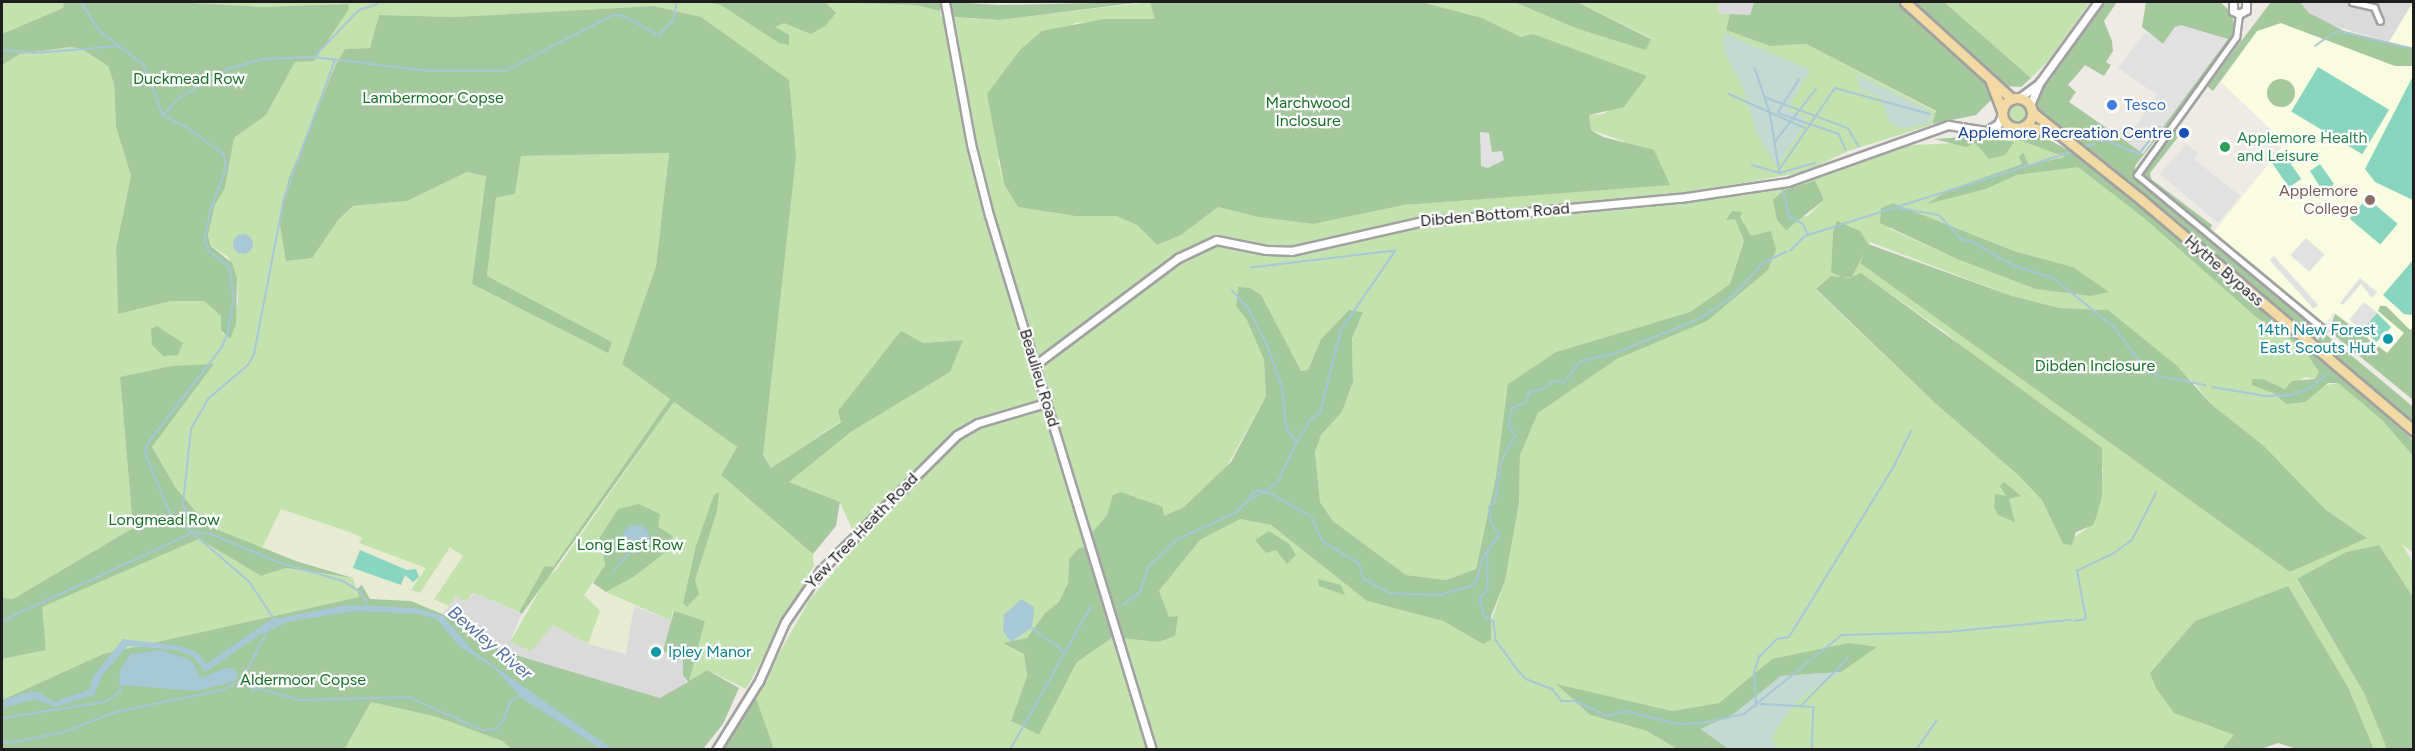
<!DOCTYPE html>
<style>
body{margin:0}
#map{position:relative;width:2415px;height:751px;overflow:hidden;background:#edebe4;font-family:Figtree,sans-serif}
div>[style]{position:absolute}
.residential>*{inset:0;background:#dbdada}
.education>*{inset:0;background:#f9fcde}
.farmland>*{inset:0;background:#e6ebd1}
.grass>*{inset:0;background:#c2e3ae}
.round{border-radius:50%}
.forest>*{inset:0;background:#a4c99c}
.wetland>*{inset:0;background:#c2dad2}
.pitch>*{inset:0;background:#89d6c0;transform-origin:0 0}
.parking>*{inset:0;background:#e1e1e1;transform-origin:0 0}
.water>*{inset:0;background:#a8c7d7}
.stream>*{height:1.5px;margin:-0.75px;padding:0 0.75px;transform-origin:0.75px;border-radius:0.75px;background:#a8c7d7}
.roads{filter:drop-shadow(2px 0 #a1a1a1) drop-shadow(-2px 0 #a1a1a1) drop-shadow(0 2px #a1a1a1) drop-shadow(0 -2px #a1a1a1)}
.minor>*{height:5px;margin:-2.5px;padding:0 2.5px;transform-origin:2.5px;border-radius:2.5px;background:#fff}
.tertiary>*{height:7px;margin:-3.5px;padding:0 3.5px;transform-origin:3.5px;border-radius:3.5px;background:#fff}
.primary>*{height:9px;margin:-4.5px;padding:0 4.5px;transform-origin:4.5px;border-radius:4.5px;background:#f3d9a3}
.primary>.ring{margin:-4.5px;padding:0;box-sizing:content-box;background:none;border:9px solid #f3d9a3;border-radius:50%}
.dots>*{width:16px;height:16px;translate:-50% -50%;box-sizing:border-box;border:3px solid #fff;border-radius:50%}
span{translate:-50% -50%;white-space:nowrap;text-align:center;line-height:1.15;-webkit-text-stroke:4.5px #fff;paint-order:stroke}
.park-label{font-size:16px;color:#157127}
.shop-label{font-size:16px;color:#366cbe}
.left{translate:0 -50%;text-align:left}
.transit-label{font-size:16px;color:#164399}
.right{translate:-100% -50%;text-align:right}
.leisure-label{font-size:16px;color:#27864d}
.education-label{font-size:16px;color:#785e54}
.street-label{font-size:16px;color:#1d1d1d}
.culture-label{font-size:16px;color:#0d838f}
.water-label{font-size:18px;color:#5272a4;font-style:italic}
.frame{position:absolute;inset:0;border:3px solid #1d1d1d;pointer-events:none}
</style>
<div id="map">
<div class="residential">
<i style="clip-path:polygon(1720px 2px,1754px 2px,1750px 15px,1717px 13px)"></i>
<i style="clip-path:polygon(2298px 2px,2414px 2px,2389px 42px,2328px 24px,2309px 13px)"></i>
<i style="clip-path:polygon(479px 595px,522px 614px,510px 641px,539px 638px,553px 625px,588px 644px,625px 653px,634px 606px,671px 621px,664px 651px,683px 659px,690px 715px,660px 698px,502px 651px,442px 614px,456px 596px)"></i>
</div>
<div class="education">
<i style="clip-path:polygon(2413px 2px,2413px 48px,2389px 42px)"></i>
<i style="clip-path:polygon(2281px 23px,2395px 66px,2413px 66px,2413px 333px,2395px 358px,2334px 312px,2324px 325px,2213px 233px,2285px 143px,2221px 82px,2257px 31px)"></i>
</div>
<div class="farmland">
<i style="clip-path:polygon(280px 509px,355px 534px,362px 538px,359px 543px,427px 568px,411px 590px,420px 593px,450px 546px,463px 556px,434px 598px,449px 606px,442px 614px,411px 601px,370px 599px,362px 586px,357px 589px,353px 578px,262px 548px)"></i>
<i style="clip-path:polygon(593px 583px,634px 606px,626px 654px,588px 644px,600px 611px,584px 595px)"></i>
</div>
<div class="grass">
<i style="clip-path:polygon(2px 2px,64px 2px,63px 8px,2px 34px)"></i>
<i style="clip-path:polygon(evenodd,176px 2px,916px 2px,940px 5px,941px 17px,999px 20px,1150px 2px,1156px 19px,1074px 23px,998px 160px,1004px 184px,1018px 207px,1075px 216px,1116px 216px,1137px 225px,1157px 245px,1181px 235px,1218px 207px,1258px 217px,1313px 224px,1404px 205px,1669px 184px,1623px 141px,1591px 130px,1589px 115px,1604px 114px,1647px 76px,1521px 37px,1482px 18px,1421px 2px,1514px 2px,1578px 29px,1646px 49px,1651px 38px,1577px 2px,1720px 2px,1717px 13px,1730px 14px,1726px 30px,1770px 46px,1806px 44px,1936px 112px,1931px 125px,1848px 151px,1805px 172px,1716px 188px,1717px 194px,1772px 191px,1778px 186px,1838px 171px,1894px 146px,2019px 140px,2066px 157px,2029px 165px,2023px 152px,2022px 164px,1948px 190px,1929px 203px,1986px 189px,2017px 175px,2077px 166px,2145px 219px,2256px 317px,2303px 347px,2319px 372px,2315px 379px,2306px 377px,2285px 389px,2263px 379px,2253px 385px,2275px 394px,2338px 383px,2383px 421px,2413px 456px,2413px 553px,2402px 544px,2413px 563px,2413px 597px,2379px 545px,2346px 552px,2297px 580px,2364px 693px,2387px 749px,2374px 749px,2348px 687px,2288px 586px,2195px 621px,2150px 673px,2200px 723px,2234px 735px,2222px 749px,1729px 750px,1772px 659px,1719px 703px,1672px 711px,1557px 685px,1590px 715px,1647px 731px,1677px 749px,1154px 749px,1121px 638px,1158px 642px,1178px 616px,1169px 618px,1159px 591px,1200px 540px,1239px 519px,1271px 525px,1367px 601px,1443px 621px,1483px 644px,1505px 581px,1519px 503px,1520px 455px,1538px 413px,1617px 359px,1669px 336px,1767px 271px,1743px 241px,1730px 284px,1690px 312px,1556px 352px,1509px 384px,1496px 476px,1476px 569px,1446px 580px,1406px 575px,1333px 521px,1320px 502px,1315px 452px,1321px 435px,1342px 412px,1353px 383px,1352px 340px,1363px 312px,1348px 311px,1321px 339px,1308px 370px,1301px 371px,1272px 320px,1248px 321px,1264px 360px,1266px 396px,1222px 475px,1184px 507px,1164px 516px,1163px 507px,1147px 505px,1140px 498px,1114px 495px,1107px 515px,1090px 535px,1085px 548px,1069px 559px,1068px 583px,1059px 602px,1045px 613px,1027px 638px,1005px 643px,1024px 654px,1027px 676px,1011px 721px,1039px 735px,1077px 662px,1112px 638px,1150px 749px,774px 749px,755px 695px,810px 599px,858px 543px,840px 502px,789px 482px,963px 340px,923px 343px,841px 421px,771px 468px,763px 455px,725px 38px,701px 17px,654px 6px,455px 17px,379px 15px,370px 48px,345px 49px,289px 178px,338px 220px,353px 206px,407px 201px,467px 172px,486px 176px,472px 284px,607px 352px,612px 342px,487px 276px,496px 198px,515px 194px,521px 156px,669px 153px,656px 266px,622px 364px,670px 399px,553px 567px,545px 567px,519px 612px,479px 595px,471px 594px,466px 602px,456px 596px,449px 606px,434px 599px,463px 556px,450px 547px,420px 593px,411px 590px,426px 568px,359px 543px,362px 538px,355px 534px,281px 509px,262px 548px,208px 526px,176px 488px,152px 447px,213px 365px,120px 377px,133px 528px,13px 599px,2px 598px,2px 65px,20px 54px,70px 47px,82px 49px,108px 66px,114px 84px,116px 127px,131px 176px,116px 248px,118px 314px,171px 301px,204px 301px,221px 316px,223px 335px,238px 303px,237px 278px,228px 257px,212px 246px,208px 235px,215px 205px,225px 188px,234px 138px,266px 115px,295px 62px,341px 3px,322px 7px,264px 7px,176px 2px,1815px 182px,1824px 200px,1808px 216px,1777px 220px,1774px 200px,1815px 182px,176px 2px,1893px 203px,2014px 251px,2073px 267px,2108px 292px,2091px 296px,2035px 289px,1957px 259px,1890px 229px,1881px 208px,1893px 203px,176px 2px,1849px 226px,1854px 228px,1831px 272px,1833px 232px,1849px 226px,176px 2px,1870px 242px,2012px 296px,2059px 308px,2108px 310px,2195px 384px,2211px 404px,2264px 446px,2326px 510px,2366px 537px,2290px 572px,1860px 262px,1870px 242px,176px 2px,1862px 274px,1945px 332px,2103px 469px,2096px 518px,2085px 530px,2063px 544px,2042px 500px,2018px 475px,1935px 403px,1816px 290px,1831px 276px,1850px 278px,1862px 274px)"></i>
<i style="clip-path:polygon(1944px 2px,2090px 2px,2049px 60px,2031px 78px)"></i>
<i class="round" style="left:2007px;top:102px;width:22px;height:22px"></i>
<i style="clip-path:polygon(674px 402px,737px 447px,721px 475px,813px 554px,814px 566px,746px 689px,707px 670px,688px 682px,705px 621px,673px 611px,671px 621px,606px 592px,635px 576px,666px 551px,672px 536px,658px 528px,600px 536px,605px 565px,584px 595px,600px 611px,588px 644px,553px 625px,531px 651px,510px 642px,547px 577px,556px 570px)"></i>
<i style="clip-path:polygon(199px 539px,261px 576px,286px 568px,353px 578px,359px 597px,103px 654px,2px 700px,2px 659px,46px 650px,41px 607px)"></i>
<i style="clip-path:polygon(371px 702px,437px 717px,502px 741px,512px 749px,345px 750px)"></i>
</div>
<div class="forest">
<i style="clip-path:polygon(64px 2px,176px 2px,264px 7px,348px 4px,349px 9px,314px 61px,295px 62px,266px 115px,234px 138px,225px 188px,215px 205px,208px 235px,211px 246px,232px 263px,237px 278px,236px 324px,230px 339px,221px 330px,221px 316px,204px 301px,171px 301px,118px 314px,116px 248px,131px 176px,116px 127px,114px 84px,108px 66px,82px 49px,70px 47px,20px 54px,2px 65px,2px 34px,63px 8px)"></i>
<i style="clip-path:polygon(707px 2px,942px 2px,940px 11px,917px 5px,825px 2px,836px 13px,825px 26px,811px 34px,784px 23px,775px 27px,789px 35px,789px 45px,779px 43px,721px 5px)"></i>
<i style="clip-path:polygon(949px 2px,1000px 5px,1143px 2px,999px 20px,952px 17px)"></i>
<i style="clip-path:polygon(1150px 2px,1421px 2px,1482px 18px,1521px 37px,1533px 34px,1647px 76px,1624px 107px,1589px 115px,1591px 130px,1603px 137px,1654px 150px,1670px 185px,1404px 205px,1313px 224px,1258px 217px,1218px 207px,1181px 235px,1157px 245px,1137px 225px,1116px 216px,1075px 216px,1018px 207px,1004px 184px,987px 94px,1020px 50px,1042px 31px,1104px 19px,1155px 19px)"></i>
<i style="clip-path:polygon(1514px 2px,1577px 2px,1651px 39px,1646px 50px,1578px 29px)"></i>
<i style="clip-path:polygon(1754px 2px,1944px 2px,2031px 78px,2021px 87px,2005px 86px,1976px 115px,1932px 124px,1936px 111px,1806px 44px,1770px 46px,1726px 30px,1730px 14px,1750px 15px)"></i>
<i style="clip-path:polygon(2101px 2px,2117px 2px,2104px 21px,2112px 41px,2113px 51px,2106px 62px,2111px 65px,2104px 76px,2085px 65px,2068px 85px,2076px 92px,2069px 102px,2143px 153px,2228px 39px,2175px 27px,2163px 44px,2142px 27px,2146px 2px,2220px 2px,2230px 11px,2236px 29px,2234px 39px,2135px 166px,2135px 176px,2405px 400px,2413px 407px,2413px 422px,2038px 111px,2036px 98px,2042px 85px)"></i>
<i style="clip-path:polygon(2271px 2px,2300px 2px,2309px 13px,2344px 31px,2413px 48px,2413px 66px,2395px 66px,2281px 23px,2257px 31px,2213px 91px,2207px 86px)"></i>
<i style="clip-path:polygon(654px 6px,701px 17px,789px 80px,796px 156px,763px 455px,771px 468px,841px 422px,838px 411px,901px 331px,923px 343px,963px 340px,950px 372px,852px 431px,789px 482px,840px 502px,836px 526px,813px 554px,721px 475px,737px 447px,674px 402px,522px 614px,519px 612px,545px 566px,553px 567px,670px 399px,622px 364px,656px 266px,669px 153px,521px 156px,515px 194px,496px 198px,487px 276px,612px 342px,608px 353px,472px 284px,486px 176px,467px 172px,407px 201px,353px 206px,338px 220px,312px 258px,286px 261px,279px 219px,289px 178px,336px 64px,345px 49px,370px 48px,379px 15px,455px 17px)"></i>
<i class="round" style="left:2267px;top:79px;width:28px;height:28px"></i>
<i style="clip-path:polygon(2174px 124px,2182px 132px,2150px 173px,2151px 179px,2212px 225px,2209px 232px,2146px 180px,2144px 173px,2143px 166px)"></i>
<i style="clip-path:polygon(2042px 136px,2070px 151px,2170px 228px,2413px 440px,2413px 456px,2383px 421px,2338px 383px,2328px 383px,2305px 402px,2286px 404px,2275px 394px,2252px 385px,2252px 379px,2263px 379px,2285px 389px,2292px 381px,2315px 379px,2319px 372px,2303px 348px,2256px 317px,2145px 219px,2078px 167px,2017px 175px,1986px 189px,1927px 204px,1948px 190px,2022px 164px,2019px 157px,2023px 152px,2029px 165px,2065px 157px,2019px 140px)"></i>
<i style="clip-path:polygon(1966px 137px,1979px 140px,1998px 138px,2014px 142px,2005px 155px,1989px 159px,1975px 143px,1966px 147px,1934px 139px)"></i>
<i style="clip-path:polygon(1815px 181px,1824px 200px,1786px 230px,1777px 220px,1773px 200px,1784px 190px)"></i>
<i style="clip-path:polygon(1893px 203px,2014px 251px,2073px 267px,2109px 292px,2091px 296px,2035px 289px,1957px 259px,1880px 223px,1881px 208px)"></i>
<i style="clip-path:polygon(1732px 211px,1742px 212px,1740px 217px,1751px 236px,1771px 231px,1776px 250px,1768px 270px,1707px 321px,1617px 359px,1538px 413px,1520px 455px,1519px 503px,1505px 581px,1491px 616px,1491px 640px,1483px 644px,1443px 621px,1367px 601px,1271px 525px,1240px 519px,1200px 540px,1159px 591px,1169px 617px,1178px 616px,1175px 636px,1158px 642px,1121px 638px,1090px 535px,1107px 515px,1113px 495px,1121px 492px,1163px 507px,1164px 516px,1184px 507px,1231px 462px,1266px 396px,1264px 360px,1247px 320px,1236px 306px,1238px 287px,1250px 288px,1261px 295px,1301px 371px,1308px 370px,1321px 339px,1349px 310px,1363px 312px,1352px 339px,1353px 382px,1342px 412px,1321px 435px,1315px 452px,1320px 502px,1333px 521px,1406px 575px,1446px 580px,1476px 569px,1496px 476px,1508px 384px,1556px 352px,1690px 312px,1730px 284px,1744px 240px,1735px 219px,1726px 220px)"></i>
<i style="clip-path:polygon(1837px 221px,1860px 231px,1868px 244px,2012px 296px,2059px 308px,2108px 310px,2176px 365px,2211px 404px,2264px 446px,2326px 510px,2367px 538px,2290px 572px,1860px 263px,1864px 253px,1852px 277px,1843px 277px,1850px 278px,1861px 273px,2102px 448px,2102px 496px,2096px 518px,2093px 525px,2076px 532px,2072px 545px,2063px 544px,2042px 500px,2018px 475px,1935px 403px,1816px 289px,1831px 276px,1841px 277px,1831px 272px,1833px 232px)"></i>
<i style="clip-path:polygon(2380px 306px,2386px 306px,2410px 330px,2413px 328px,2413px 400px,2329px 331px,2335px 314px,2387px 353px,2404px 333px,2378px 311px)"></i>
<i style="clip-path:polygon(157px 326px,183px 343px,178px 355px,163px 356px,152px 345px,151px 329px)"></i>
<i style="clip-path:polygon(214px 364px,152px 447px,176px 488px,208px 526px,296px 561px,353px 578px,286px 568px,261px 576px,199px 539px,42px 607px,46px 650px,2px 659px,2px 598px,13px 599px,133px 528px,120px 377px,171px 366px)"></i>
<i style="clip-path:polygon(2004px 482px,2021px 496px,2009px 499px,2015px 522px,1998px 515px,1994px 507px,1995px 494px,2006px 496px,2000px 486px)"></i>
<i style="clip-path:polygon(719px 492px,717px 511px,695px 580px,699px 594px,687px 607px,683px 603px,696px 546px,714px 495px)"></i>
<i style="clip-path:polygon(639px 504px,660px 514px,658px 527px,673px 536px,667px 551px,635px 576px,606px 592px,593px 583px,605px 565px,600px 537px,618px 509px)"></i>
<i style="clip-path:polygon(1269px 531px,1289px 544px,1296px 555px,1287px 564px,1276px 550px,1266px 553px,1255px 540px)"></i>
<i style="clip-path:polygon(2379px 545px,2413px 597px,2413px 749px,2387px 749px,2364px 693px,2297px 579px,2346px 552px)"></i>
<i style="clip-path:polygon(1079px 548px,1085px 548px,1099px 579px,1112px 638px,1077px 662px,1039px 735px,1011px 721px,1027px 676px,1024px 654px,1003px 643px,1027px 638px,1045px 613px,1059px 602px,1068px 583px,1069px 559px)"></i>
<i style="clip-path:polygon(1318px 579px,1341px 585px,1345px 595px,1319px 586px)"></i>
<i style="clip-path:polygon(362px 585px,370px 599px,411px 601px,447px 616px,502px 651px,660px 698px,688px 682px,683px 675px,683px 659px,663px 651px,674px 611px,705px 621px,689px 681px,707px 670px,739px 688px,723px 724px,703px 749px,512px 749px,502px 741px,437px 717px,371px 702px,345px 749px,2px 750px,2px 700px,103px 654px,359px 597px,357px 589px)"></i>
<i style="clip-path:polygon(2288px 586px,2348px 687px,2374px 749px,2297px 749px,2278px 743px,2261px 749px,2222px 749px,2234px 735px,2174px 713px,2156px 688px,2150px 673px,2195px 621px)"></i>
<i style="clip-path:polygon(1849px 643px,1877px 647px,1841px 672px,1781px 676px,1734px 714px,1701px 729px,1729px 749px,1677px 749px,1647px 731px,1590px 715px,1556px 684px,1672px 711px,1719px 703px,1772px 659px)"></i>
<i style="clip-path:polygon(755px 695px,774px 749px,720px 749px)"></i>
</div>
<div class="wetland">
<i style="clip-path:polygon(1726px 34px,1810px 70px,1787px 109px,1806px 118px,1802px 129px,1776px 166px,1756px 131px,1743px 87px,1725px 53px,1723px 37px)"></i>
<i style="clip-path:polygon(1857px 75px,1933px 113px,1929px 122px,1904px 129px,1895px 126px,1887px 118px,1882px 98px,1860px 90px)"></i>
<i style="clip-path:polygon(1841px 672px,1803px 695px,1783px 719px,1771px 739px,1779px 749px,1729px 749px,1701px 729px,1734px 714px,1781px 676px)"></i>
</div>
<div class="pitch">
<i style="left:2318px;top:67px;width:83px;height:52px;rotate:31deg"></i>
<i style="clip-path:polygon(2413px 76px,2413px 200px,2375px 182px,2365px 169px)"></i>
<i style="left:2285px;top:155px;width:29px;height:15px;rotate:56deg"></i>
<i style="clip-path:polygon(2320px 164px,2334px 184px,2324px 193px,2310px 171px)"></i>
<i style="left:2367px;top:198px;width:40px;height:27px;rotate:40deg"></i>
<i style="clip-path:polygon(2413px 260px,2413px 315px,2404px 314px,2383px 295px)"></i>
<i style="left:2377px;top:313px;width:20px;height:21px;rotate:45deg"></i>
<i style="clip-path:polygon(360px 550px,407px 570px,416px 569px,419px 577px,413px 582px,405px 575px,401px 585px,353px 568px)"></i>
</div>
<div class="parking">
<i style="clip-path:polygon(2181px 25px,2228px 39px,2143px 154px,2126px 141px,2157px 95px,2118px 68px,2146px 32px,2163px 44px,2175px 27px)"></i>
<i style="clip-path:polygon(1480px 132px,1489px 133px,1492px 152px,1502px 151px,1504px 160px,1488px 168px,1481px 166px)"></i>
<i style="clip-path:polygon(2186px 144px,2198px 153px,2194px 159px,2240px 196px,2218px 223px,2160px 174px)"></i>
<i style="left:2306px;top:238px;width:25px;height:23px;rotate:42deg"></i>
<i style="left:2274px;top:256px;width:66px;height:6px;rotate:48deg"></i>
<i style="clip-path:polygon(2360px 278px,2377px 292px,2372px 298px,2361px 284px,2343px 305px,2340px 303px)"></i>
<i style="left:2364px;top:302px;width:17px;height:23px;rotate:40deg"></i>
</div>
<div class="water">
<i class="round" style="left:233px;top:234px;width:20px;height:20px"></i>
<i class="round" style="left:622px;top:525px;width:28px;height:28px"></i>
<i style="clip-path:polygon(1021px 599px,1034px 607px,1033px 621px,1031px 628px,1011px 642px,1003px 631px,1004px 615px)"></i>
<i style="clip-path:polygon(347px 605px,416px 608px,443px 616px,473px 651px,612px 749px,601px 749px,522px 698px,495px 669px,460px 647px,437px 619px,419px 614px,358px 611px,290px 621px,261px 634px,205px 672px,192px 656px,176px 650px,128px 646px,103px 674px,94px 695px,55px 707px,35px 699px,2px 708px,5px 699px,29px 692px,38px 692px,53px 702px,89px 690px,94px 675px,123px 639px,181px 646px,199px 654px,206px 664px,270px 620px)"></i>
<i style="clip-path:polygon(161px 650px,191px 660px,201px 678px,226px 668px,233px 668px,239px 675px,234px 681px,198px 691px,119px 685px,120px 671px,130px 654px)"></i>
</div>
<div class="stream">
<i style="left:81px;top:2px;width:35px;rotate:57deg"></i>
<i style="left:100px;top:31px;width:56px;rotate:37.7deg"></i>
<i style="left:144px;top:65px;width:53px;rotate:69.2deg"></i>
<i style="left:163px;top:115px;width:25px;rotate:27deg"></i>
<i style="left:185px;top:126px;width:47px;rotate:35.4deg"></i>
<i style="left:223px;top:153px;width:5px;rotate:68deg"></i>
<i style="left:225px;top:158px;width:12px;rotate:85deg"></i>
<i style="left:226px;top:170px;width:43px;rotate:110.6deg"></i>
<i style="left:211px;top:210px;width:32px;rotate:101deg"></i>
<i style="left:205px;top:241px;width:11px;rotate:68deg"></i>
<i style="left:209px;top:251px;width:26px;rotate:37deg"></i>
<i style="left:230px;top:267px;width:31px;rotate:83deg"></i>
<i style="left:234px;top:298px;width:33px;rotate:99deg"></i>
<i style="left:229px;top:331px;width:18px;rotate:112deg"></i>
<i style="left:222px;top:348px;width:123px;rotate:127.7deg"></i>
<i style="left:147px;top:445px;width:10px;rotate:96deg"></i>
<i style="left:146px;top:455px;width:64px;rotate:67deg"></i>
<i style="left:171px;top:514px;width:103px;rotate:40.7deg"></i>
<i style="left:249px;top:581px;width:47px;rotate:56.3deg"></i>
<i style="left:386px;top:2px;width:1px"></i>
<i style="left:730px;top:2px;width:51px"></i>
<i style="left:2333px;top:34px;width:6px;rotate:-31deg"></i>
<i style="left:2338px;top:31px;width:78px;rotate:13.3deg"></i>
<i style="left:2315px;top:46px;width:16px;rotate:-35deg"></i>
<i style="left:2px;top:50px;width:32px;rotate:5deg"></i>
<i style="left:34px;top:53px;width:86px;rotate:-4.7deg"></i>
<i style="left:314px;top:57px;width:115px;rotate:7deg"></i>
<i style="left:428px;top:71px;width:77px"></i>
<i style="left:505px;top:71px;width:122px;rotate:-27.4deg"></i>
<i style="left:613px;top:15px;width:10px;rotate:6deg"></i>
<i style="left:623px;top:16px;width:41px;rotate:27.8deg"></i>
<i style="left:659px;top:35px;width:20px;rotate:-45deg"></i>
<i style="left:673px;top:21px;width:19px;rotate:-78deg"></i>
<i style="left:1755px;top:68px;width:46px;rotate:71.2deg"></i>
<i style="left:1770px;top:112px;width:62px;rotate:80.7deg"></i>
<i style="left:1780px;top:173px;width:37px;rotate:-16deg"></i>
<i style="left:1729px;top:94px;width:83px;rotate:24.1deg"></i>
<i style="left:1765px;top:97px;width:89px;rotate:20.5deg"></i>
<i style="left:1848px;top:128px;width:21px;rotate:59deg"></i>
<i style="left:1778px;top:112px;width:38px;rotate:-57deg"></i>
<i style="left:1778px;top:113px;width:65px;rotate:19deg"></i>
<i style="left:1839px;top:134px;width:17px;rotate:66deg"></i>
<i style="left:164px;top:114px;width:24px;rotate:-45deg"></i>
<i style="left:181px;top:97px;width:55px;rotate:-30.8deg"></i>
<i style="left:228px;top:69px;width:36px;rotate:-16deg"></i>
<i style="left:263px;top:59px;width:51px;rotate:-2.2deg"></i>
<i style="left:314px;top:57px;width:65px;rotate:-46.2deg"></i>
<i style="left:359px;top:10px;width:19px;rotate:-18deg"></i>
<i style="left:2101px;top:142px;width:5px;rotate:-22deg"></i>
<i style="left:2106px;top:140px;width:36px;rotate:23deg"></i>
<i style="left:2139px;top:154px;width:34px;rotate:-52deg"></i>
<i style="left:1774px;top:143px;width:68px;rotate:-52.1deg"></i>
<i style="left:2084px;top:147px;width:11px;rotate:-15deg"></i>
<i style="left:1752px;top:165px;width:29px;rotate:16deg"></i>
<i style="left:1779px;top:170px;width:99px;rotate:-55.7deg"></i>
<i style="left:1835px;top:88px;width:98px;rotate:15.3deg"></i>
<i style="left:1783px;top:189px;width:28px;rotate:77deg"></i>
<i style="left:1789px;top:216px;width:16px;rotate:30deg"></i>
<i style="left:1803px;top:224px;width:11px;rotate:63deg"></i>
<i style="left:1899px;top:208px;width:41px;rotate:9.9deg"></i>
<i style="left:1939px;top:215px;width:33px;rotate:47deg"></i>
<i style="left:1961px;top:239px;width:12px;rotate:14deg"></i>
<i style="left:1973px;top:242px;width:46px;rotate:29.9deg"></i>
<i style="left:2013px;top:265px;width:44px;rotate:18.4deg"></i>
<i style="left:2055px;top:279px;width:76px;rotate:39.1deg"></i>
<i style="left:2114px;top:327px;width:40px;rotate:53deg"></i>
<i style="left:2138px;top:359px;width:27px;rotate:39deg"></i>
<i style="left:2159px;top:376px;width:47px;rotate:11.1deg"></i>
<i style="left:1790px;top:251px;width:21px;rotate:-45deg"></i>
<i style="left:1805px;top:236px;width:282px;rotate:-17.5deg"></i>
<i style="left:1232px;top:290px;width:25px;rotate:48deg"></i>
<i style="left:1249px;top:309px;width:39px;rotate:63deg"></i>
<i style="left:1267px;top:344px;width:45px;rotate:70.3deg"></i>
<i style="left:1282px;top:386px;width:43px;rotate:83.4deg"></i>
<i style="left:1287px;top:429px;width:16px;rotate:52deg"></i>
<i style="left:1297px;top:442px;width:26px;rotate:-59deg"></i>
<i style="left:1310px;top:420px;width:12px;rotate:-35deg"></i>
<i style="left:1320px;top:413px;width:86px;rotate:-75.8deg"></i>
<i style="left:1341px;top:330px;width:96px;rotate:-55.6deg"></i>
<i style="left:1395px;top:251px;width:145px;rotate:173.3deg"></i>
<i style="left:2212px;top:387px;width:54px;rotate:9.6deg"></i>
<i style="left:2265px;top:396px;width:25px;rotate:-2deg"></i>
<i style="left:2290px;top:395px;width:20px;rotate:-18deg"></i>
<i style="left:2309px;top:389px;width:23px;rotate:-40deg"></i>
<i style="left:1250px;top:498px;width:7px;rotate:-63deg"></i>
<i style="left:1253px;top:492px;width:15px;rotate:-8deg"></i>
<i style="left:1268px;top:490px;width:15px;rotate:-42deg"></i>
<i style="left:1279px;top:480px;width:41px;rotate:-65.3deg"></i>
<i style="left:193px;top:528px;width:26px;rotate:-113deg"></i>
<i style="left:183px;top:504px;width:75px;rotate:-83.9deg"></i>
<i style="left:191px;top:429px;width:34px;rotate:-60deg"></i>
<i style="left:208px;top:399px;width:52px;rotate:-40.4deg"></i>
<i style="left:248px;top:365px;width:13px;rotate:-61deg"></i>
<i style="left:254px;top:354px;width:159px;rotate:-79.1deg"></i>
<i style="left:284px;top:198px;width:147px;rotate:-69.7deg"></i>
<i style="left:1488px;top:552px;width:37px;rotate:90deg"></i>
<i style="left:1488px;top:589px;width:13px;rotate:129deg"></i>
<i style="left:1480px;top:599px;width:16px;rotate:76deg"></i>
<i style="left:1484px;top:615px;width:12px;rotate:35deg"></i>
<i style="left:1494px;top:622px;width:18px;rotate:84deg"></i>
<i style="left:1496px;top:640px;width:36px;rotate:54deg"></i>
<i style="left:1517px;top:669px;width:13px;rotate:48deg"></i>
<i style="left:1526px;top:679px;width:28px;rotate:21deg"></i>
<i style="left:1552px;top:689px;width:16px;rotate:50deg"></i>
<i style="left:1562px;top:701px;width:13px"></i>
<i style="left:1575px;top:701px;width:36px;rotate:24deg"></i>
<i style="left:1608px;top:716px;width:19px;rotate:-16deg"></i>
<i style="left:1626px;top:711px;width:54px;rotate:14deg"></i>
<i style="left:1678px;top:724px;width:25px;rotate:-2deg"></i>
<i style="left:1703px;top:723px;width:42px;rotate:-12.4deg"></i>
<i style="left:1744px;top:714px;width:126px;rotate:-38.9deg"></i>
<i style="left:1842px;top:635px;width:105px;rotate:-1.6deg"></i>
<i style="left:1947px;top:632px;width:124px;rotate:-5.6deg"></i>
<i style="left:614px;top:570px;width:25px;rotate:-48deg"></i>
<i style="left:1123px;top:605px;width:21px;rotate:-37deg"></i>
<i style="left:1140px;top:592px;width:26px;rotate:-72deg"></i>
<i style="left:1148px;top:567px;width:41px;rotate:-43deg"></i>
<i style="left:1178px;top:539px;width:63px;rotate:-24.5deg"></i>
<i style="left:1235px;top:513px;width:21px;rotate:-43deg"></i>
<i style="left:1250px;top:499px;width:14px;rotate:-25deg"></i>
<i style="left:1263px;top:493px;width:7px"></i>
<i style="left:1270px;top:493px;width:48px;rotate:29.7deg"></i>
<i style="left:1312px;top:517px;width:27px;rotate:66deg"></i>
<i style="left:1323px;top:542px;width:42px;rotate:30.3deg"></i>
<i style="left:1359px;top:563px;width:17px;rotate:73deg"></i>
<i style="left:1364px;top:579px;width:30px;rotate:28deg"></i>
<i style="left:1390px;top:593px;width:49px;rotate:2.3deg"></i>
<i style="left:1439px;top:595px;width:31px;rotate:-15deg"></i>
<i style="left:1469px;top:587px;width:10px;rotate:-37deg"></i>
<i style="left:1477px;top:581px;width:22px;rotate:-77deg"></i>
<i style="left:1482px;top:560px;width:30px;rotate:-56deg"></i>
<i style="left:1499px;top:535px;width:14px;rotate:-124deg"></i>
<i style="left:1491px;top:523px;width:16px;rotate:-97deg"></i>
<i style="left:1489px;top:507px;width:7px;rotate:-34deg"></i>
<i style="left:1495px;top:503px;width:41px;rotate:-81.7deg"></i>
<i style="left:1501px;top:462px;width:30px;rotate:-62deg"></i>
<i style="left:1515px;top:436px;width:13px;rotate:-119deg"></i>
<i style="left:1509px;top:425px;width:17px;rotate:-80deg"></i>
<i style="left:1512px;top:408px;width:15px;rotate:-20deg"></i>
<i style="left:1526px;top:403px;width:11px;rotate:-75deg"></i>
<i style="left:1529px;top:392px;width:14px;rotate:-12deg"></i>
<i style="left:1543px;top:389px;width:14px;rotate:-36deg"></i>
<i style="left:1554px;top:381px;width:10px;rotate:6deg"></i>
<i style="left:1564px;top:382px;width:27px;rotate:-51deg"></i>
<i style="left:1581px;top:361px;width:33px;rotate:-12deg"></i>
<i style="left:1613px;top:354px;width:95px;rotate:-22.2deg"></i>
<i style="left:1701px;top:318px;width:39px;rotate:-35deg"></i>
<i style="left:1733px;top:296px;width:43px;rotate:-47.8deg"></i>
<i style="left:1762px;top:264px;width:27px;rotate:-27deg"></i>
<i style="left:2px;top:621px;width:213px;rotate:-24.8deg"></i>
<i style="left:195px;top:532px;width:16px;rotate:7deg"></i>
<i style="left:211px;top:534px;width:73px;rotate:22.7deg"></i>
<i style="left:278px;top:562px;width:68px;rotate:16.3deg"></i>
<i style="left:343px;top:581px;width:22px;rotate:32deg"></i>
<i style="left:362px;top:593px;width:14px;rotate:65deg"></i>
<i style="left:2074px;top:621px;width:12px;rotate:-9deg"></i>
<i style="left:2086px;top:619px;width:49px;rotate:-100.6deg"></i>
<i style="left:2077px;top:571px;width:41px;rotate:-25.9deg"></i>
<i style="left:2114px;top:553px;width:22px;rotate:-36deg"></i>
<i style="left:2132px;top:540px;width:53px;rotate:-62.9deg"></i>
<i style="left:1031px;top:627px;width:41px;rotate:36deg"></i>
<i style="left:249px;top:686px;width:54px;rotate:15.1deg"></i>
<i style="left:301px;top:700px;width:108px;rotate:-1.6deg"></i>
<i style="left:409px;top:697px;width:80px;rotate:24.3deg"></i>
<i style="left:482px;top:730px;width:14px;rotate:-4deg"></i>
<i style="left:496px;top:729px;width:13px;rotate:-51deg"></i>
<i style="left:504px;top:719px;width:18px;rotate:-71deg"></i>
<i style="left:510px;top:702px;width:13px;rotate:-32deg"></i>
<i style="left:252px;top:692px;width:9px;rotate:-58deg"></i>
<i style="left:1761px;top:704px;width:53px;rotate:3.2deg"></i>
<i style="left:1814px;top:707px;width:43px;rotate:92.7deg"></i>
<i style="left:1756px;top:706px;width:33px;rotate:-93deg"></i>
<i style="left:1754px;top:673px;width:17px;rotate:-73deg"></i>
<i style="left:1759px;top:657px;width:25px;rotate:-45deg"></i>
<i style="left:1777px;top:639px;width:12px;rotate:-9deg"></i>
<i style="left:1789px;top:637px;width:13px;rotate:-58deg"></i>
<i style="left:1796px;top:626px;width:188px;rotate:-58.5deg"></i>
<i style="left:1894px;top:466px;width:39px;rotate:-64deg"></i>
<i style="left:1801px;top:706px;width:67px;rotate:-45.6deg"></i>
<i style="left:2px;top:718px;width:104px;rotate:-8.8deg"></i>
<i style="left:105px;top:702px;width:18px;rotate:-34deg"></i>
<i style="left:120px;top:692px;width:6px;rotate:-81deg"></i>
<i style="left:2px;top:740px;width:8px;rotate:23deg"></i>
<i style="left:9px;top:743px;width:56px;rotate:-11.3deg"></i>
<i style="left:64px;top:732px;width:56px;rotate:-21deg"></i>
<i style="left:116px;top:712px;width:109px;rotate:-11.6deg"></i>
<i style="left:223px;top:690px;width:21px;rotate:-28deg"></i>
<i style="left:242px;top:680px;width:56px;rotate:-62.5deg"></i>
<i style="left:1010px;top:750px;width:165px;rotate:-60.6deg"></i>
<i style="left:1916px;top:750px;width:35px;rotate:-55deg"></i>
</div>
<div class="roads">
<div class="minor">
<i style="left:2352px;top:2px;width:23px;rotate:13deg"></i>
<i style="left:2374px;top:7px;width:15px;rotate:67deg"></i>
<i style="left:2239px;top:14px;width:23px;rotate:97deg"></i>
<i style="left:2236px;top:37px;width:170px;rotate:125.7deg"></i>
<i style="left:2137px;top:175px;width:241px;rotate:39.6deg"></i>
</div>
<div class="tertiary">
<i style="left:945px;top:2px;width:144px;rotate:79.6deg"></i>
<i style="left:971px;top:144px;width:73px;rotate:75.8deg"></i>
<i style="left:989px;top:215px;width:559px;rotate:73.06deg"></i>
<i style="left:2233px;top:2px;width:9px;rotate:90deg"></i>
<i style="left:2233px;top:11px;width:7px;rotate:27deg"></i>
<i style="left:2239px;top:14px;width:8px;rotate:-30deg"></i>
<i style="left:2246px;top:10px;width:8px;rotate:-90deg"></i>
<i style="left:2019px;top:98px;width:24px;rotate:-36deg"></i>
<i style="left:2030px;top:105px;width:25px;rotate:-67deg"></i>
<i style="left:2040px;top:82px;width:99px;rotate:-54.1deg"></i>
<i style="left:1988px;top:130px;width:12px;rotate:-31deg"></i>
<i style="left:1998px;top:124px;width:10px;rotate:-66deg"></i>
<i style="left:1035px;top:365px;width:179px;rotate:-36.8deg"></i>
<i style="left:1178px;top:258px;width:42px;rotate:-25.3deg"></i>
<i style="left:1216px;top:240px;width:51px;rotate:11.3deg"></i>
<i style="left:1266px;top:250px;width:25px;rotate:2deg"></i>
<i style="left:1291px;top:251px;width:131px;rotate:-12.8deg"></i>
<i style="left:1419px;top:222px;width:262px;rotate:-5.3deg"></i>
<i style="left:1680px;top:198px;width:109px;rotate:-8.4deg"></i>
<i style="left:1788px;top:182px;width:170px;rotate:-19.6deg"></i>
<i style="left:1948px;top:125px;width:51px;rotate:9.1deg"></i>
<i style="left:1998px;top:133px;width:20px;rotate:-15deg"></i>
<i style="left:716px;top:750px;width:81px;rotate:-58.1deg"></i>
<i style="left:759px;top:681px;width:64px;rotate:-66.2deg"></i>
<i style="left:785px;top:622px;width:62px;rotate:-55.5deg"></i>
<i style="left:820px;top:571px;width:193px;rotate:-44.8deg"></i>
<i style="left:957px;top:435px;width:24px;rotate:-30deg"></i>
<i style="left:978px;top:423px;width:71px;rotate:-16.4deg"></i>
</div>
<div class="primary">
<i style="left:1905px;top:2px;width:144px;rotate:42.2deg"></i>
<i style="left:1991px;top:82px;width:31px;rotate:69deg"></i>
<i class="ring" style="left:2002px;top:98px;width:21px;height:21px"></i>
<i style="left:2032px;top:112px;width:142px;rotate:38.7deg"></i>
<i style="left:2143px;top:201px;width:355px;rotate:40.3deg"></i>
<i style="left:2024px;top:126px;width:35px;rotate:13deg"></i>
</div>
</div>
<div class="dots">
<i style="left:2112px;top:105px;background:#3f7fe0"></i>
<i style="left:2184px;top:133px;background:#1a4fb4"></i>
<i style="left:2225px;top:147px;background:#2e9e5b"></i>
<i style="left:2370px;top:200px;background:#8d6e63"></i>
<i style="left:2388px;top:339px;background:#0f9aa8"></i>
<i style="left:656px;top:652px;background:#0f9aa8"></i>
</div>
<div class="park-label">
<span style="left:189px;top:79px">Duckmead Row</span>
<span style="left:433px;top:98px">Lambermoor Copse</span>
<span style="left:1308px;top:112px">Marchwood<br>Inclosure</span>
<span style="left:2095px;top:366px">Dibden Inclosure</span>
<span style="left:164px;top:520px">Longmead Row</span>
<span style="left:630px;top:545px">Long East Row</span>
<span style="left:303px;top:680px">Aldermoor Copse</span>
</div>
<div class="shop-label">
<span class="left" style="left:2124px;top:105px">Tesco</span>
</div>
<div class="transit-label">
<span class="right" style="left:2172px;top:133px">Applemore Recreation Centre</span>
</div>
<div class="leisure-label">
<span class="left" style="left:2237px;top:147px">Applemore Health<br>and Leisure</span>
</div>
<div class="education-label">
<span class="right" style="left:2358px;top:200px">Applemore<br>College</span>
</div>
<div class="street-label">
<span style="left:1495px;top:215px;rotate:-5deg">Dibden Bottom Road</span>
<span style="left:2224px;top:271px;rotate:41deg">Hythe Bypass</span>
<span style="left:1039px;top:378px;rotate:73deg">Beaulieu Road</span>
<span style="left:862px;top:531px;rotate:-46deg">Yew Tree Heath Road</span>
</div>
<div class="culture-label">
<span class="right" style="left:2376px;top:339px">14th New Forest<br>East Scouts Hut</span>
<span class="left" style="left:668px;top:652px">Ipley Manor</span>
</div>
<div class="water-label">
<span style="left:490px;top:643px;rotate:40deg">Bewley River</span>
</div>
<div class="frame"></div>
</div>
